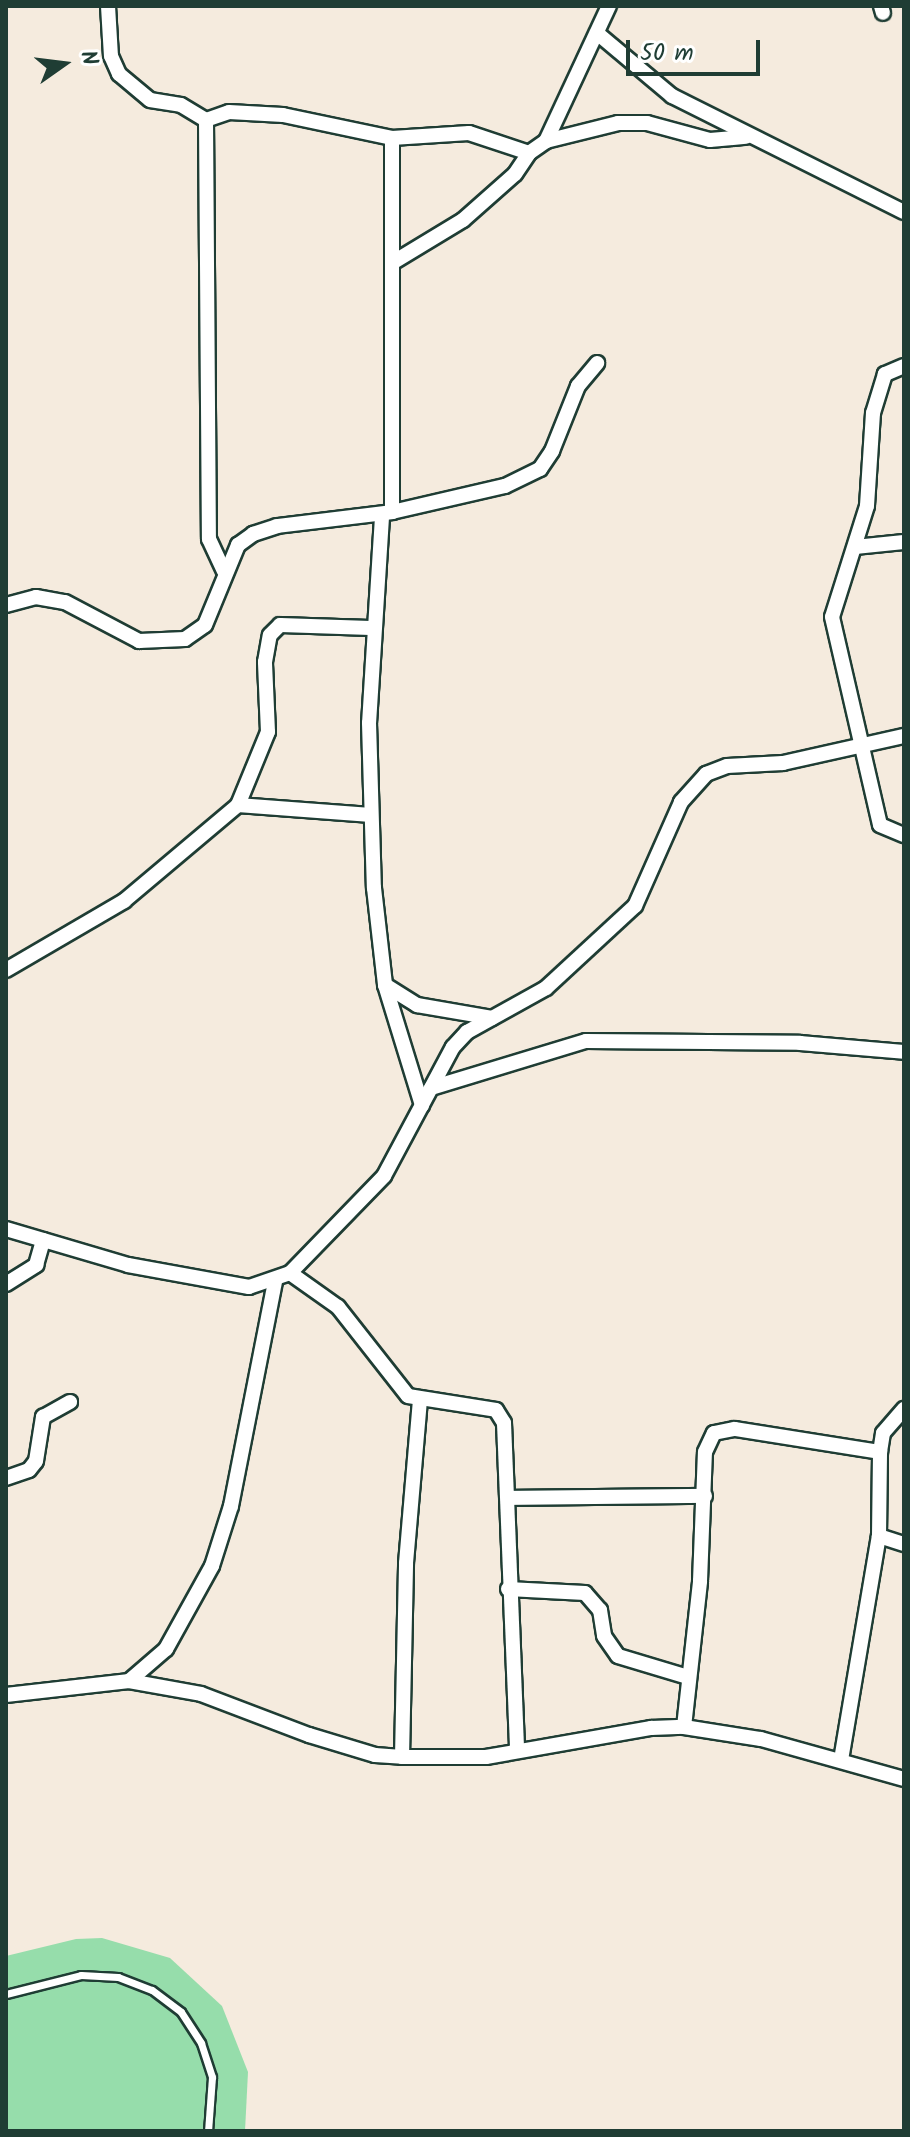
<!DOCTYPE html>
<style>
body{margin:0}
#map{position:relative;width:910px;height:2137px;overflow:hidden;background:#f5ebde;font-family:Kalam,sans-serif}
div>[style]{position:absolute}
.green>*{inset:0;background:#96ddab}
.roads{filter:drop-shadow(2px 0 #1f3d34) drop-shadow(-2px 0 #1f3d34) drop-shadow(0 2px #1f3d34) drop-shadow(0 -2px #1f3d34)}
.service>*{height:7px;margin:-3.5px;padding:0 3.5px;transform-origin:3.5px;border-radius:3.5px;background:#fff}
.minor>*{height:14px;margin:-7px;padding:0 7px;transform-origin:7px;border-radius:7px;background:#fff}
span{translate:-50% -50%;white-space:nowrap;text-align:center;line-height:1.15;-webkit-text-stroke:6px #fff;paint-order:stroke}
.frame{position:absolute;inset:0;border:8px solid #1f3d34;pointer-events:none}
.north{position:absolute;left:24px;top:24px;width:80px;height:80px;-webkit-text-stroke:6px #fff;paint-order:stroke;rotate:76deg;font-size:22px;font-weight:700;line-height:32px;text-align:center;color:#1f3d34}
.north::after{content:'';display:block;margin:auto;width:28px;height:36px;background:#1f3d34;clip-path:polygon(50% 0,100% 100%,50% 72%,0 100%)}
.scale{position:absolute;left:626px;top:40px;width:134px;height:36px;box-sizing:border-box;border:4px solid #1f3d34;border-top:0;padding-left:10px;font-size:24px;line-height:28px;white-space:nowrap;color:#1f3d34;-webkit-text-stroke:6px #fff;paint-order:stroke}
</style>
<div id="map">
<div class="green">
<i style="clip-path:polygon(102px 1938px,170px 1958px,222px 2006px,248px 2072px,245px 2131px,6px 2131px,6px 1956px,76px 1939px)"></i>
</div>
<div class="roads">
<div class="service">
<i style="left:6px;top:1994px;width:77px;rotate:-14.2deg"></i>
<i style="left:81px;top:1975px;width:37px;rotate:3deg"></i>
<i style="left:118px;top:1977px;width:36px;rotate:21deg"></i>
<i style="left:152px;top:1990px;width:36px;rotate:37deg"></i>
<i style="left:181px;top:2012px;width:37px;rotate:57deg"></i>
<i style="left:201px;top:2043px;width:36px;rotate:72deg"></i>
<i style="left:212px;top:2077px;width:54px;rotate:94.2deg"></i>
</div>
<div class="minor">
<i style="left:108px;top:6px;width:50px;rotate:86.6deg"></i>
<i style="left:111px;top:56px;width:20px;rotate:66deg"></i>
<i style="left:119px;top:74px;width:40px;rotate:40deg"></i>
<i style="left:150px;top:100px;width:31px;rotate:9deg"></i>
<i style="left:181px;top:105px;width:29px;rotate:31deg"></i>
<i style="left:206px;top:120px;width:419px;rotate:89.6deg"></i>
<i style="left:209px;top:539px;width:35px;rotate:65deg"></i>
<i style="left:881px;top:6px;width:7px;rotate:74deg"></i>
<i style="left:597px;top:33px;width:98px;rotate:40deg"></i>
<i style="left:672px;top:96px;width:259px;rotate:26.6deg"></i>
<i style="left:206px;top:120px;width:24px;rotate:-19deg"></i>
<i style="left:229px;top:112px;width:54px;rotate:3.2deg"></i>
<i style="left:283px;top:115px;width:111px;rotate:11.9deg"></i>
<i style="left:392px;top:138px;width:77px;rotate:-3.7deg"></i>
<i style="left:469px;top:133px;width:63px;rotate:18.4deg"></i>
<i style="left:529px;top:153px;width:21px;rotate:-35deg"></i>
<i style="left:546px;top:141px;width:74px;rotate:-14deg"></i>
<i style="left:618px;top:123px;width:29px"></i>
<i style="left:647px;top:123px;width:65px;rotate:15.1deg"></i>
<i style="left:710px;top:140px;width:36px;rotate:-5deg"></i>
<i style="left:546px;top:141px;width:149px;rotate:-65deg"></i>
<i style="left:392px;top:263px;width:83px;rotate:-31.2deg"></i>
<i style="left:463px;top:220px;width:69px;rotate:-41.5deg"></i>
<i style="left:515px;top:174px;width:25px;rotate:-56deg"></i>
<i style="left:904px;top:366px;width:21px;rotate:157deg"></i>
<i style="left:885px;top:374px;width:41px;rotate:107.1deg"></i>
<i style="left:873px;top:413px;width:93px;rotate:93.7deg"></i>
<i style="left:867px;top:506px;width:116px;rotate:107.5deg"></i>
<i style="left:832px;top:617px;width:213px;rotate:77deg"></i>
<i style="left:880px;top:825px;width:26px;rotate:23deg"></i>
<i style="left:392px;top:512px;width:116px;rotate:-13deg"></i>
<i style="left:505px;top:486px;width:39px;rotate:-26deg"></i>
<i style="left:540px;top:469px;width:22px;rotate:-56deg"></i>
<i style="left:552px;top:451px;width:70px;rotate:-68.2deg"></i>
<i style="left:578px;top:386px;width:30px;rotate:-50deg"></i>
<i style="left:382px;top:517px;width:206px;rotate:93.6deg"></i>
<i style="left:369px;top:723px;width:165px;rotate:88.3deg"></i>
<i style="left:374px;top:888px;width:98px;rotate:83.5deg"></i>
<i style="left:385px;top:985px;width:126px;rotate:72.9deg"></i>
<i style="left:855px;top:547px;width:49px;rotate:-5.8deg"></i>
<i style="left:6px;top:605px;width:31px;rotate:-15deg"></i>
<i style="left:36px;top:597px;width:29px;rotate:10deg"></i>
<i style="left:65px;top:602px;width:84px;rotate:27.8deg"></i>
<i style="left:139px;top:641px;width:46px;rotate:-2.5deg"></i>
<i style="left:185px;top:639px;width:24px;rotate:-35deg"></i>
<i style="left:205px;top:625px;width:87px;rotate:-67.6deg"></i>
<i style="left:238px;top:545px;width:19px;rotate:-36deg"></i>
<i style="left:253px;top:534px;width:25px;rotate:-18deg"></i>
<i style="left:277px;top:526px;width:116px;rotate:-6.9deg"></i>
<i style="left:392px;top:512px;width:374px;rotate:-90deg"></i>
<i style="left:238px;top:805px;width:133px;rotate:4.3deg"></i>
<i style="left:6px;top:970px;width:137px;rotate:-30.3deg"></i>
<i style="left:124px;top:901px;width:149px;rotate:-40.1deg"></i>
<i style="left:238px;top:805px;width:79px;rotate:-67.7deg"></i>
<i style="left:268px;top:732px;width:70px;rotate:-92.5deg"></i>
<i style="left:265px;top:662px;width:27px;rotate:-80deg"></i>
<i style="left:270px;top:635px;width:14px;rotate:-45deg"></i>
<i style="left:280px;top:625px;width:91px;rotate:1.9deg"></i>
<i style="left:385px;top:985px;width:38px;rotate:32deg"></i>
<i style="left:417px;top:1005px;width:76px;rotate:9.8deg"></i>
<i style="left:431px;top:1088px;width:162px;rotate:-16.9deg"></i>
<i style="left:586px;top:1041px;width:214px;rotate:0.5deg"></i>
<i style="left:800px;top:1043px;width:104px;rotate:4.9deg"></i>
<i style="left:6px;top:1229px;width:127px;rotate:16.4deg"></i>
<i style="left:128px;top:1265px;width:123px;rotate:10.3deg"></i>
<i style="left:249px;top:1287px;width:43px;rotate:-18.9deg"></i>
<i style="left:290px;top:1273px;width:135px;rotate:-45.9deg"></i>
<i style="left:384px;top:1176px;width:146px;rotate:-61.9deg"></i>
<i style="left:453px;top:1047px;width:21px;rotate:-47deg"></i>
<i style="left:467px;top:1032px;width:90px;rotate:-29.1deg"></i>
<i style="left:546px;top:988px;width:121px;rotate:-42.7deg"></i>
<i style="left:635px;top:906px;width:114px;rotate:-66.1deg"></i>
<i style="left:681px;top:802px;width:38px;rotate:-48deg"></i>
<i style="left:706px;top:774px;width:22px;rotate:-21deg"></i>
<i style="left:727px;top:766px;width:56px;rotate:-3.1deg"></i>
<i style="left:783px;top:763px;width:124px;rotate:-12.6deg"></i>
<i style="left:290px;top:1273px;width:59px;rotate:35.3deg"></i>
<i style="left:338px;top:1307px;width:113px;rotate:51.8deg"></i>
<i style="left:408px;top:1396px;width:89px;rotate:9deg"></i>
<i style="left:496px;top:1410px;width:15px;rotate:58deg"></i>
<i style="left:504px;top:1423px;width:327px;rotate:87.7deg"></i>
<i style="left:6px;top:1284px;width:36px;rotate:-32deg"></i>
<i style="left:36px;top:1265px;width:26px;rotate:-74deg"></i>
<i style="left:6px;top:1478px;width:24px;rotate:-19deg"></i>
<i style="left:29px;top:1470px;width:11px;rotate:-52deg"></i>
<i style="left:36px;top:1461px;width:45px;rotate:-81deg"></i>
<i style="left:43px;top:1417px;width:31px;rotate:-29deg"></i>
<i style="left:508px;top:1498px;width:197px;rotate:-0.6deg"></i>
<i style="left:879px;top:1536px;width:26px;rotate:18deg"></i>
<i style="left:508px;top:1589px;width:77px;rotate:3deg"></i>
<i style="left:585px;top:1593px;width:23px;rotate:49deg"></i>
<i style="left:600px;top:1610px;width:26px;rotate:81deg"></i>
<i style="left:604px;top:1636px;width:24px;rotate:55deg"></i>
<i style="left:618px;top:1656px;width:73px;rotate:16.7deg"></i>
<i style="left:129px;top:1681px;width:49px;rotate:-40.9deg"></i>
<i style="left:166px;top:1649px;width:95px;rotate:-61deg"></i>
<i style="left:212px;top:1566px;width:63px;rotate:-72.4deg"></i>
<i style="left:231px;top:1506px;width:229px;rotate:-78.9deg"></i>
<i style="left:6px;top:1695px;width:124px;rotate:-6.5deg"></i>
<i style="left:129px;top:1681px;width:73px;rotate:10.2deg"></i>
<i style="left:201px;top:1694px;width:116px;rotate:20.8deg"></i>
<i style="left:309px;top:1735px;width:69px;rotate:16.9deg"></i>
<i style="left:375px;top:1755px;width:27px;rotate:4deg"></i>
<i style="left:402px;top:1757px;width:84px"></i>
<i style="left:486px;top:1757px;width:168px;rotate:-10deg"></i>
<i style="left:651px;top:1728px;width:33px;rotate:-2deg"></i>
<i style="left:684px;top:1727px;width:78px;rotate:8.9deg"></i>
<i style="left:761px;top:1739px;width:148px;rotate:15.6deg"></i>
<i style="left:684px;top:1727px;width:147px;rotate:-83.7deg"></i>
<i style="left:700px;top:1581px;width:129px;rotate:-87.8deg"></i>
<i style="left:705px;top:1452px;width:21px;rotate:-65deg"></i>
<i style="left:714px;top:1433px;width:21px;rotate:-11deg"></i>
<i style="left:735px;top:1429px;width:147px;rotate:9deg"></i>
<i style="left:402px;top:1757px;width:194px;rotate:-88.8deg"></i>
<i style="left:406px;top:1563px;width:165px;rotate:-85.1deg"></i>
<i style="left:841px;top:1760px;width:227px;rotate:-80.4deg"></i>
<i style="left:879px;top:1536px;width:84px;rotate:-89.3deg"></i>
<i style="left:880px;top:1452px;width:19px;rotate:-81deg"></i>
<i style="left:883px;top:1433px;width:32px;rotate:-49deg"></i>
</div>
</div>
<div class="frame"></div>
<div class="north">N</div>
<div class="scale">50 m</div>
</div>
